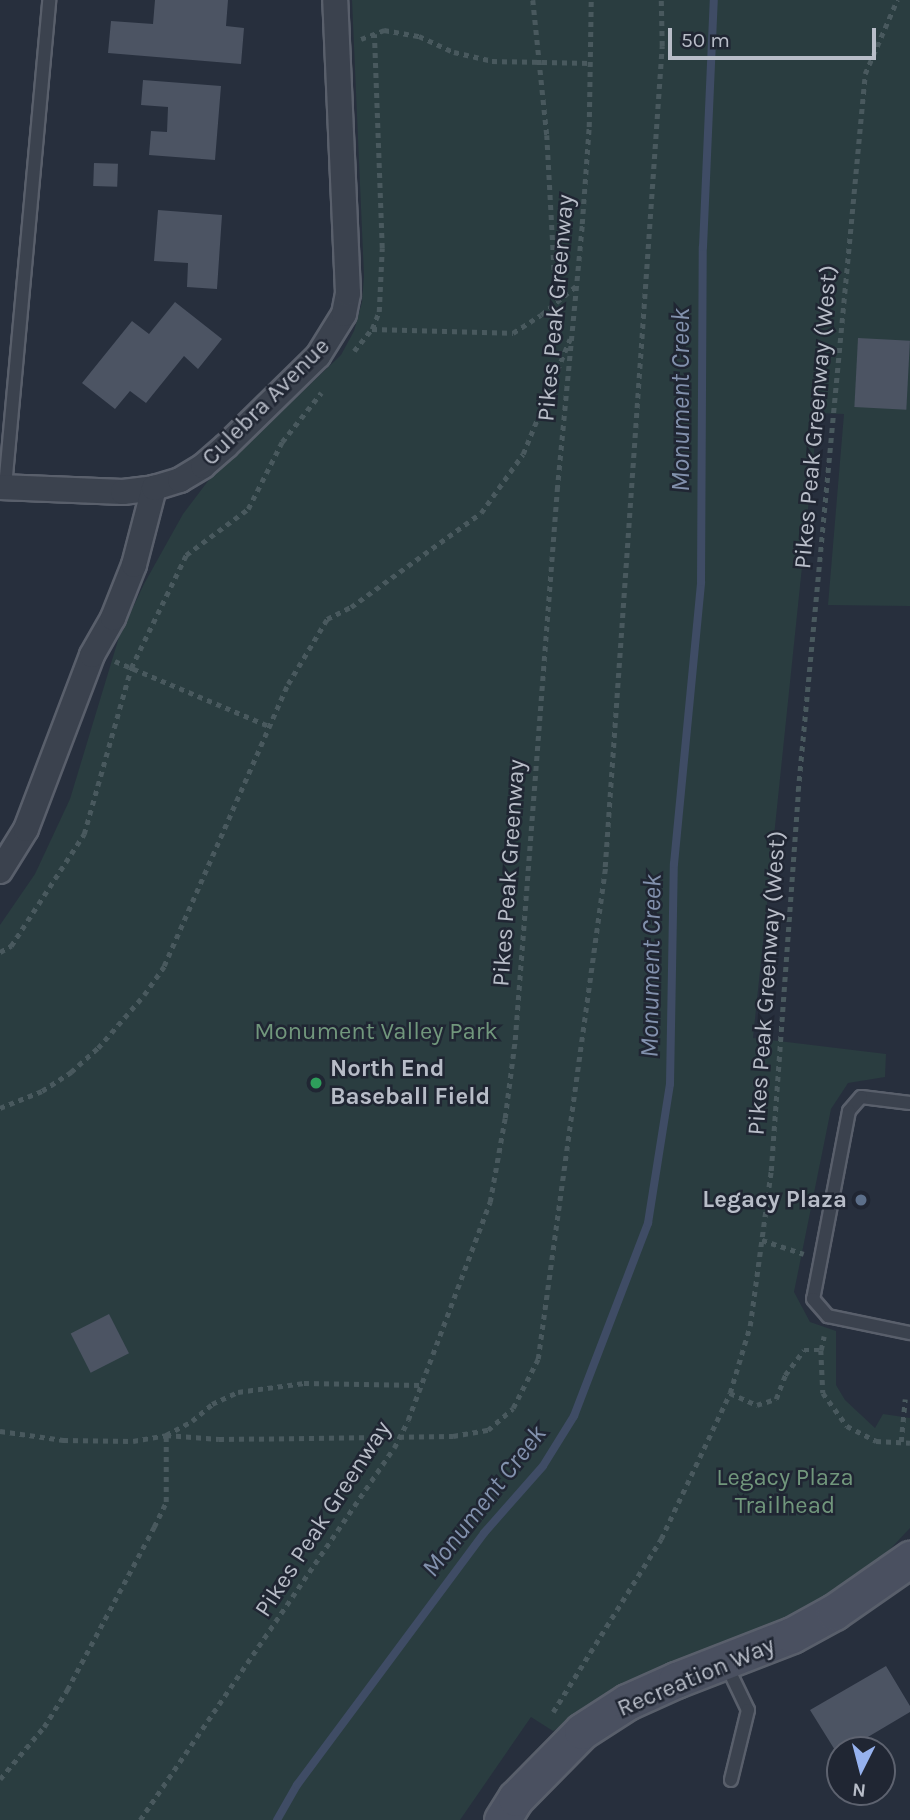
<!DOCTYPE html>
<style>
body{margin:0}
#map{position:relative;width:910px;height:1820px;overflow:hidden;background:#272f3d;font-family:Karla,sans-serif}
div>[style]{position:absolute}
.green>*{inset:0;background:#2a3d40}
.stream>*{height:8px;margin:-4px;padding:0 4px;transform-origin:4px;border-radius:4px;background:#3f4c65}
.building>*{inset:0;background:#4c5463;transform-origin:0 0}
.path>*{height:4.5px;margin-top:-2.25px;transform-origin:0;background:repeating-linear-gradient(90deg,#49595e 0 5px,transparent 0 10px)}
.roads{filter:drop-shadow(2px 0 #595f6b) drop-shadow(-2px 0 #595f6b) drop-shadow(0 2px #595f6b) drop-shadow(0 -2px #595f6b)}
.lane>*{height:12px;margin:-6px;padding:0 6px;transform-origin:6px;border-radius:6px;background:#3b424e}
.street>*{height:24px;margin:-12px;padding:0 12px;transform-origin:12px;border-radius:12px;background:#3b424e}
.secondary>*{height:35px;margin:-17.5px;padding:0 17.5px;transform-origin:17.5px;border-radius:17.5px;background:#4a5060}
.path-bridge>*{height:4.5px;margin-top:-2.25px;transform-origin:0;background:repeating-linear-gradient(90deg,#49595e 0 5px,transparent 0 10px)}
.dots>*{width:19px;height:19px;translate:-50% -50%;box-sizing:border-box;border:4px solid #202633;border-radius:50%}
span{translate:-50% -50%;white-space:nowrap;text-align:center;line-height:1.15;-webkit-text-stroke:5px #202633;paint-order:stroke}
.street-label{font-size:24px;color:#b8bdc8}
.park-label{font-size:24px;color:#71977c}
.poi-label{font-size:24px;color:#b8bdc8;font-weight:700}
.left{translate:0 -50%;text-align:left}
.right{translate:-100% -50%;text-align:right}
.water-label{font-size:26px;color:#8291ad;font-style:italic}
.north{position:absolute;left:826px;top:1736px;width:70px;height:70px;box-sizing:border-box;background:#202633;border:2px solid #5d626f;border-radius:50%;rotate:186deg;font-size:19px;font-weight:700;line-height:28px;text-align:center;color:#b8bdc8}
.north::after{content:'';display:block;margin:auto;width:24px;height:32px;background:#96b2ef;clip-path:polygon(50% 0,100% 100%,50% 72%,0 100%)}
.scale{position:absolute;left:668px;top:28px;width:208px;height:32px;box-sizing:border-box;border:4px solid #b8bdc8;border-top:0;padding-left:9px;font-size:21px;line-height:24px;white-space:nowrap;color:#b8bdc8;-webkit-text-stroke:5px #202633;paint-order:stroke}
</style>
<div id="map">
<div class="green">
<i style="clip-path:polygon(352px 0,910px 0,910px 606px,828px 605px,844px 414px,818px 413px,753px 1038px,886px 1054px,885px 1077px,848px 1083px,831px 1109px,794px 1292px,810px 1322px,836px 1331px,836px 1385px,845px 1400px,875px 1428px,883px 1414px,910px 1418px,910px 1528px,880px 1560px,803px 1611px,603px 1702px,553px 1731px,531px 1717px,460px 1820px,0 1820px,0 925px,35px 874px,70px 799px,119px 637px,144px 584px,183px 514px,208px 481px,341px 355px,354px 331px,362px 302px,364px 276px)"></i>
</div>
<div class="stream">
<i style="left:277px;top:1820px;width:40px;rotate:-60.3deg"></i>
<i style="left:297px;top:1785px;width:314px;rotate:-53.4deg"></i>
<i style="left:484px;top:1533px;width:89px;rotate:-48.6deg"></i>
<i style="left:543px;top:1466px;width:59px;rotate:-58.2deg"></i>
<i style="left:574px;top:1416px;width:207px;rotate:-69deg"></i>
<i style="left:648px;top:1223px;width:141px;rotate:-81deg"></i>
<i style="left:670px;top:1084px;width:220px;rotate:-89deg"></i>
<i style="left:674px;top:864px;width:283px;rotate:-84.5deg"></i>
<i style="left:701px;top:582px;width:335px;rotate:-89.7deg"></i>
<i style="left:703px;top:247px;width:247px;rotate:-87.5deg"></i>
</div>
<div class="building">
<i style="clip-path:polygon(155px 0,228px 0,226px 26px,244px 28px,241px 64px,108px 53px,111px 21px,153px 24px)"></i>
<i style="clip-path:polygon(143px 80px,221px 86px,215px 160px,149px 155px,151px 131px,167px 132px,168px 107px,141px 105px)"></i>
<i style="left:94px;top:163px;width:24px;height:23px;rotate:2deg"></i>
<i style="clip-path:polygon(158px 210px,222px 215px,217px 289px,187px 287px,188px 263px,154px 261px)"></i>
<i style="clip-path:polygon(175px 302px,222px 339px,198px 369px,184px 356px,146px 403px,130px 391px,115px 409px,82px 383px,132px 321px,149px 334px)"></i>
<i style="left:858px;top:338px;width:52px;height:69px;rotate:3deg"></i>
<i style="left:109px;top:1314px;width:44px;height:43px;rotate:63deg"></i>
<i style="clip-path:polygon(886px 1666px,910px 1706px,910px 1712px,846px 1750px,840px 1750px,838px 1755px,810px 1710px)"></i>
</div>
<div class="path">
<i style="left:533px;top:0;width:136px;rotate:84.1deg"></i>
<i style="left:547px;top:135px;width:167px;rotate:86.9deg"></i>
<i style="left:361px;top:39px;width:25px;rotate:-21deg"></i>
<i style="left:384px;top:30px;width:36px;rotate:10deg"></i>
<i style="left:419px;top:36px;width:38px;rotate:25deg"></i>
<i style="left:454px;top:52px;width:39px;rotate:13deg"></i>
<i style="left:492px;top:61px;width:99px;rotate:1.2deg"></i>
<i style="left:372px;top:329px;width:141px;rotate:1.6deg"></i>
<i style="left:513px;top:333px;width:33px;rotate:-33deg"></i>
<i style="left:541px;top:315px;width:45px;rotate:-39.6deg"></i>
<i style="left:354px;top:351px;width:28px;rotate:-51deg"></i>
<i style="left:372px;top:329px;width:18px;rotate:-68deg"></i>
<i style="left:379px;top:312px;width:64px;rotate:-87.3deg"></i>
<i style="left:382px;top:248px;width:214px;rotate:-92.1deg"></i>
<i style="left:115px;top:661px;width:167px;rotate:22.9deg"></i>
<i style="left:0;top:952px;width:13px;rotate:-29deg"></i>
<i style="left:11px;top:946px;width:134px;rotate:-56.9deg"></i>
<i style="left:84px;top:834px;width:173px;rotate:-74.2deg"></i>
<i style="left:131px;top:668px;width:126px;rotate:-64deg"></i>
<i style="left:186px;top:555px;width:77px;rotate:-36.6deg"></i>
<i style="left:248px;top:509px;width:75px;rotate:-63.1deg"></i>
<i style="left:282px;top:442px;width:63px;rotate:-51.5deg"></i>
<i style="left:0;top:1108px;width:45px;rotate:-22deg"></i>
<i style="left:42px;top:1091px;width:35px;rotate:-33deg"></i>
<i style="left:71px;top:1072px;width:36px;rotate:-42deg"></i>
<i style="left:98px;top:1048px;width:70px;rotate:-49deg"></i>
<i style="left:144px;top:995px;width:35px;rotate:-55deg"></i>
<i style="left:164px;top:966px;width:308px;rotate:-66.3deg"></i>
<i style="left:288px;top:684px;width:76px;rotate:-59deg"></i>
<i style="left:327px;top:619px;width:27px;rotate:-27deg"></i>
<i style="left:351px;top:607px;width:160px;rotate:-35.9deg"></i>
<i style="left:481px;top:513px;width:72px;rotate:-54.6deg"></i>
<i style="left:523px;top:454px;width:124px;rotate:-67.8deg"></i>
<i style="left:762px;top:1240px;width:44px;rotate:18.4deg"></i>
<i style="left:821px;top:1350px;width:43px;rotate:87.3deg"></i>
<i style="left:823px;top:1393px;width:41px;rotate:54deg"></i>
<i style="left:847px;top:1426px;width:33px;rotate:27deg"></i>
<i style="left:876px;top:1441px;width:34px;rotate:3deg"></i>
<i style="left:730px;top:1393px;width:30px;rotate:24deg"></i>
<i style="left:757px;top:1405px;width:20px;rotate:-18deg"></i>
<i style="left:776px;top:1399px;width:26px;rotate:-69deg"></i>
<i style="left:785px;top:1375px;width:31px;rotate:-53deg"></i>
<i style="left:804px;top:1350px;width:17px"></i>
<i style="left:821px;top:1350px;width:14px;rotate:-78deg"></i>
<i style="left:408px;top:1420px;width:233px;rotate:-69.4deg"></i>
<i style="left:490px;top:1202px;width:85px;rotate:-79.9deg"></i>
<i style="left:505px;top:1118px;width:79px;rotate:-82.7deg"></i>
<i style="left:515px;top:1040px;width:552px;rotate:-85.63deg"></i>
<i style="left:557px;top:490px;width:267px;rotate:-84.6deg"></i>
<i style="left:582px;top:224px;width:97px;rotate:-85.9deg"></i>
<i style="left:589px;top:127px;width:127px;rotate:-89.1deg"></i>
<i style="left:0;top:1431px;width:64px;rotate:8.1deg"></i>
<i style="left:63px;top:1440px;width:70px;rotate:0.8deg"></i>
<i style="left:133px;top:1441px;width:34px;rotate:-10deg"></i>
<i style="left:166px;top:1435px;width:30px;rotate:-28deg"></i>
<i style="left:192px;top:1421px;width:26px;rotate:-40deg"></i>
<i style="left:212px;top:1404px;width:29px;rotate:-25deg"></i>
<i style="left:238px;top:1392px;width:67px;rotate:-7.8deg"></i>
<i style="left:304px;top:1383px;width:117px;rotate:1deg"></i>
<i style="left:901px;top:1442px;width:43px;rotate:-84.7deg"></i>
<i style="left:553px;top:1712px;width:204px;rotate:-58deg"></i>
<i style="left:661px;top:1539px;width:161px;rotate:-64.7deg"></i>
<i style="left:730px;top:1393px;width:70px;rotate:-73.4deg"></i>
<i style="left:750px;top:1326px;width:156px;rotate:-82.3deg"></i>
<i style="left:771px;top:1171px;width:381px;rotate:-85.9deg"></i>
<i style="left:798px;top:791px;width:720px;rotate:-84.66deg"></i>
<i style="left:865px;top:74px;width:81px;rotate:-66.6deg"></i>
<i style="left:0;top:1779px;width:68px;rotate:-49.8deg"></i>
<i style="left:44px;top:1727px;width:44px;rotate:-58.1deg"></i>
<i style="left:67px;top:1690px;width:185px;rotate:-61.9deg"></i>
<i style="left:154px;top:1527px;width:28px;rotate:-64deg"></i>
<i style="left:166px;top:1502px;width:67px;rotate:-90deg"></i>
<i style="left:166px;top:1435px;width:53px;rotate:4.3deg"></i>
<i style="left:219px;top:1439px;width:90px;rotate:-0.6deg"></i>
<i style="left:309px;top:1438px;width:144px;rotate:-0.8deg"></i>
<i style="left:453px;top:1436px;width:36px;rotate:-10deg"></i>
<i style="left:488px;top:1430px;width:33px;rotate:-41deg"></i>
<i style="left:513px;top:1408px;width:55px;rotate:-63deg"></i>
<i style="left:538px;top:1359px;width:497px;rotate:-82.2deg"></i>
<i style="left:605px;top:867px;width:823px;rotate:-86.03deg"></i>
<i style="left:662px;top:46px;width:46px;rotate:-91.2deg"></i>
<i style="left:140px;top:1820px;width:450px;rotate:-55.7deg"></i>
</div>
<div class="roads">
<div class="lane">
<i style="left:5px;top:487px;width:489px;rotate:-84.8deg"></i>
<i style="left:910px;top:1103px;width:49px;rotate:-173deg"></i>
<i style="left:861px;top:1097px;width:18px;rotate:131deg"></i>
<i style="left:849px;top:1111px;width:191px;rotate:100.8deg"></i>
<i style="left:813px;top:1299px;width:23px;rotate:49deg"></i>
<i style="left:828px;top:1316px;width:84px;rotate:11.7deg"></i>
<i style="left:725px;top:1662px;width:53px;rotate:64.4deg"></i>
<i style="left:748px;top:1710px;width:72px;rotate:103.7deg"></i>
</div>
<div class="street">
<i style="left:0;top:487px;width:123px;rotate:2.3deg"></i>
<i style="left:123px;top:492px;width:31px;rotate:-7deg"></i>
<i style="left:0;top:871px;width:49px;rotate:-58.2deg"></i>
<i style="left:26px;top:829px;width:186px;rotate:-69.2deg"></i>
<i style="left:92px;top:655px;width:43px;rotate:-60.4deg"></i>
<i style="left:113px;top:618px;width:57px;rotate:-68.4deg"></i>
<i style="left:134px;top:565px;width:80px;rotate:-75.4deg"></i>
<i style="left:154px;top:488px;width:27px;rotate:-17deg"></i>
<i style="left:180px;top:480px;width:27px;rotate:-31deg"></i>
<i style="left:203px;top:466px;width:30px;rotate:-41deg"></i>
<i style="left:226px;top:446px;width:129px;rotate:-44.4deg"></i>
<i style="left:318px;top:356px;width:49px;rotate:-58.2deg"></i>
<i style="left:344px;top:314px;width:21px;rotate:-79deg"></i>
<i style="left:348px;top:293px;width:293px;rotate:-92.5deg"></i>
</div>
<div class="secondary">
<i style="left:502px;top:1820px;width:26px;rotate:-58deg"></i>
<i style="left:516px;top:1798px;width:94px;rotate:-45.4deg"></i>
<i style="left:582px;top:1731px;width:54px;rotate:-32.8deg"></i>
<i style="left:627px;top:1702px;width:54px;rotate:-24.2deg"></i>
<i style="left:676px;top:1680px;width:124px;rotate:-21.2deg"></i>
<i style="left:792px;top:1635px;width:48px;rotate:-28.7deg"></i>
<i style="left:834px;top:1612px;width:93px;rotate:-34.9deg"></i>
</div>
</div>
<div class="path-bridge">
<i style="left:394px;top:1448px;width:31px;rotate:-63deg"></i>
</div>
<div class="dots">
<i style="left:316px;top:1083px;background:#2e9e5b"></i>
<i style="left:861px;top:1200px;background:#5c6f8a"></i>
</div>
<div class="street-label">
<span style="left:556px;top:308px;rotate:-85deg">Pikes Peak Greenway</span>
<span style="left:266px;top:402px;rotate:-45deg">Culebra Avenue</span>
<span style="left:816px;top:417px;rotate:-85deg">Pikes Peak Greenway (West)</span>
<span style="left:509px;top:873px;rotate:-86deg">Pikes Peak Greenway</span>
<span style="left:767px;top:983px;rotate:-86deg">Pikes Peak Greenway (West)</span>
<span style="left:323px;top:1519px;rotate:-57deg">Pikes Peak Greenway</span>
<span style="left:696px;top:1677px;rotate:-23deg">Recreation Way</span>
</div>
<div class="park-label">
<span style="left:376px;top:1032px">Monument Valley Park</span>
<span style="left:785px;top:1492px">Legacy Plaza<br>Trailhead</span>
</div>
<div class="poi-label">
<span class="left" style="left:330px;top:1083px">North End<br>Baseball Field</span>
<span class="right" style="left:847px;top:1200px">Legacy Plaza</span>
</div>
<div class="water-label">
<span style="left:681px;top:400px;rotate:-90deg">Monument Creek</span>
<span style="left:651px;top:966px;rotate:-89deg">Monument Creek</span>
<span style="left:484px;top:1501px;rotate:-52deg">Monument Creek</span>
</div>
<div class="north">N</div>
<div class="scale">50 m</div>
</div>
